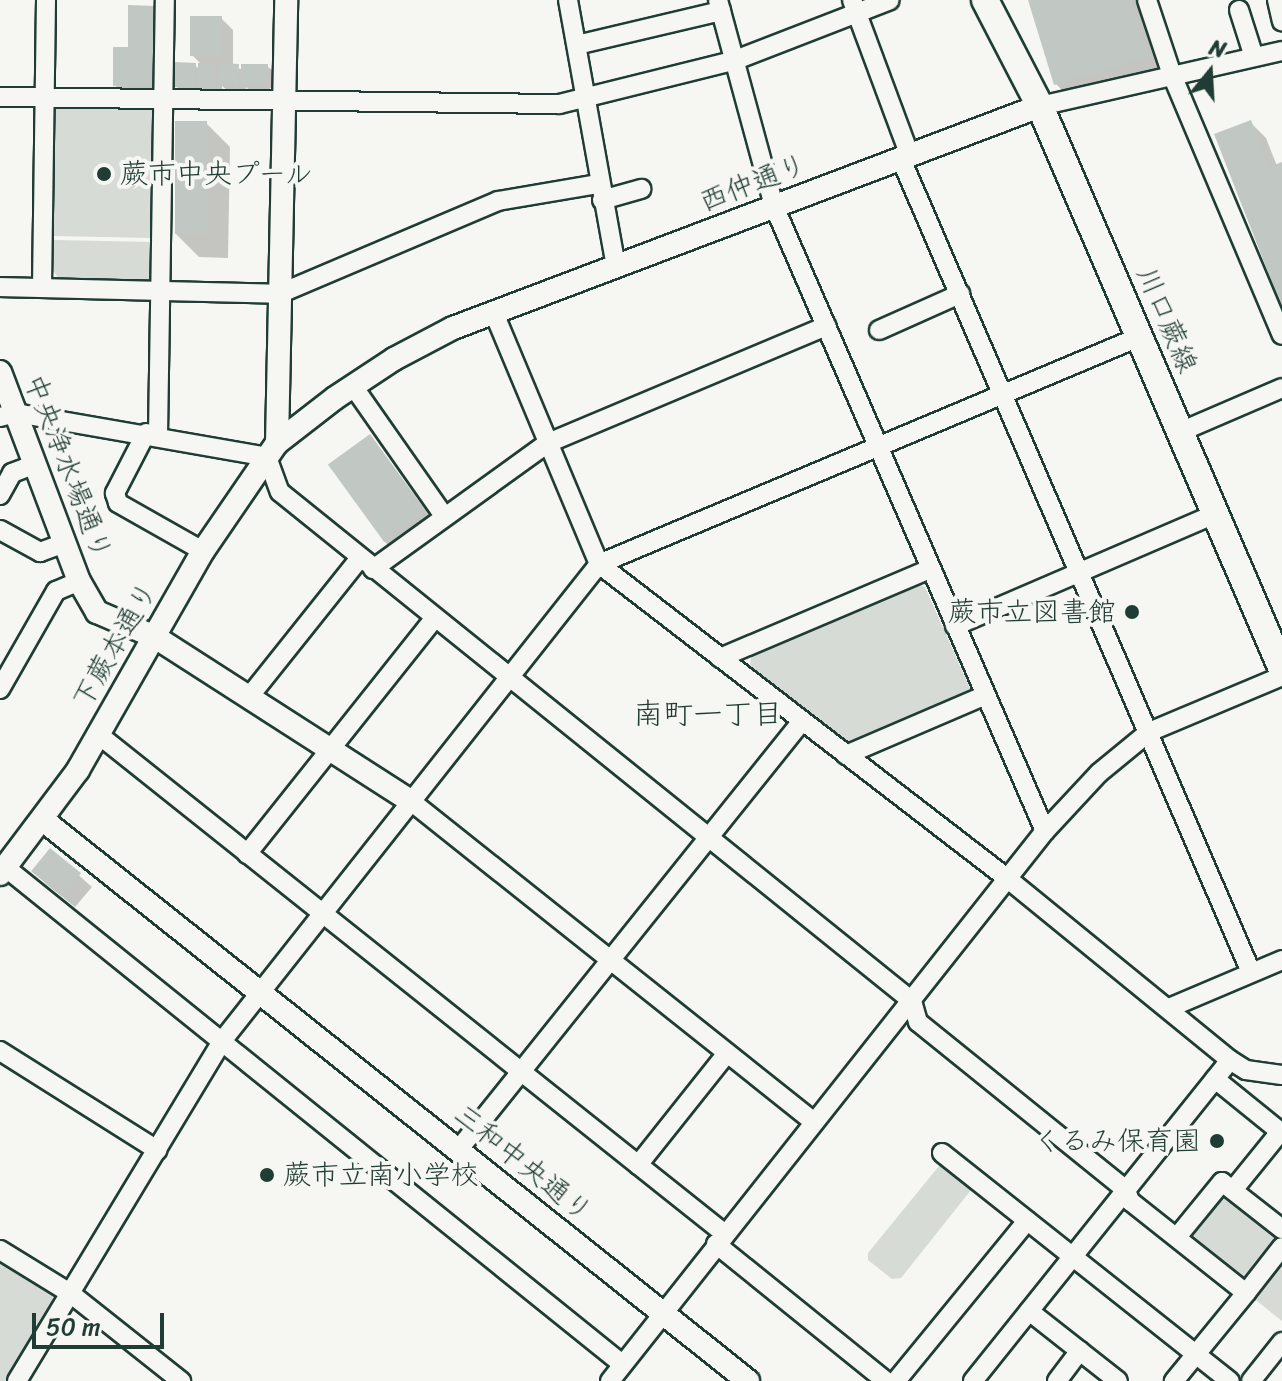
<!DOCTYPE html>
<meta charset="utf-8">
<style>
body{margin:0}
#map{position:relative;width:1282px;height:1381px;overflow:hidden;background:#f6f6f2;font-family:Sriracha,"Klee One",sans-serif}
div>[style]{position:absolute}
.green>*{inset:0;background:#d6dbd6}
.shadow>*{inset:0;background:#0003}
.building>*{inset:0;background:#c1c8c3;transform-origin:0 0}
.roads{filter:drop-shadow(2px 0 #1f3d34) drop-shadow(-2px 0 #1f3d34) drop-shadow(0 2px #1f3d34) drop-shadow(0 -2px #1f3d34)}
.minor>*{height:18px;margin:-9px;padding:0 9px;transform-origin:9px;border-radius:9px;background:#f6f6f2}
.tertiary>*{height:22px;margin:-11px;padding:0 11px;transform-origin:11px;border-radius:11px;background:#f6f6f2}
.secondary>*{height:26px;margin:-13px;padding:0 13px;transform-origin:13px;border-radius:13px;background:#f6f6f2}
.dots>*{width:22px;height:22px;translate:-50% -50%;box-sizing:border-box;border:4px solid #f6f6f2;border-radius:50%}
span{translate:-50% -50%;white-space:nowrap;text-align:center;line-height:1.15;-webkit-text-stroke:8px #f6f6f2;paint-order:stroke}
.poi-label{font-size:28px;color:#1f3d34}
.left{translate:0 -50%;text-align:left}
.right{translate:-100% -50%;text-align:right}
.street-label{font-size:28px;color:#1f3d34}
.neighbourhood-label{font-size:30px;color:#1f3d34}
.north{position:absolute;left:1170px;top:32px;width:80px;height:80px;-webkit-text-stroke:6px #f6f6f2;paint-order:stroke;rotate:18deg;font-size:22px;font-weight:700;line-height:32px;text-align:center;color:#1f3d34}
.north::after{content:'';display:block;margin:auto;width:28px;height:36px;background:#1f3d34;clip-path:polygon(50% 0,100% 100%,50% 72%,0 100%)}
.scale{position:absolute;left:32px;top:1313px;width:132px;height:36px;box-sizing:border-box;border:4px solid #1f3d34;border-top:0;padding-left:10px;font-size:24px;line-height:28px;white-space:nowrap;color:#1f3d34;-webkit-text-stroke:6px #f6f6f2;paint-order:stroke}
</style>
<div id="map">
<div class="green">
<i style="clip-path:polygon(60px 103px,152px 106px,155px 111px,154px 238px,52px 236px,53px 111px)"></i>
<i style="clip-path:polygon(53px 240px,154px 242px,154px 275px,148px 281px,59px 279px,52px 269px)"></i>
<i style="clip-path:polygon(917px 584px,925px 587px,972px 693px,848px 746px,750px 671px,751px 654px)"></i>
<i style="clip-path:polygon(946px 1164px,972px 1184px,971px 1190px,901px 1278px,892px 1279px,868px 1260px,868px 1253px,939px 1166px)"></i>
<i style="clip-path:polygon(1222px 1182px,1282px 1230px,1282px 1321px,1177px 1237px)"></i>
<i style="clip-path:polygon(0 1256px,54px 1290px,52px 1301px,7px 1381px,0 1381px)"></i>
</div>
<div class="shadow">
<i style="clip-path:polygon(1030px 0,1141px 0,1163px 73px,1072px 100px,1056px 84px)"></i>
<i style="clip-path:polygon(154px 8px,161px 15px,161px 93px,122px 93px,115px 85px)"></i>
<i style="clip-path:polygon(221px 18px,233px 30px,233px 66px,243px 70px,267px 66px,275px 73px,275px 88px,270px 88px,269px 92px,251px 92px,246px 87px,246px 92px,228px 91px,222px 86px,222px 94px,208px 94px,202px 88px,202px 94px,184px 94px,176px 86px,195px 65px,200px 70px,200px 63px,192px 55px)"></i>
<i style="clip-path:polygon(1250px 122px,1266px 138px,1277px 166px,1282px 164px,1282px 303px)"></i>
<i style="clip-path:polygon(206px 123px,230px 147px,228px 258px,199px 257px,175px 233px)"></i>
<i style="clip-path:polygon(370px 436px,436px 525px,396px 553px,384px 541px)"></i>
<i style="clip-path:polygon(50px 850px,92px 887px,75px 907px,45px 883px)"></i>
</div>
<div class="building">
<i style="clip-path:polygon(1028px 0,1131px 0,1149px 57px,1054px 85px)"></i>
<i style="clip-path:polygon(128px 5px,155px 6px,154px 86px,113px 86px,113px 47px,128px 47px)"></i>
<i style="left:190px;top:16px;width:32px;height:40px"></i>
<i style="left:175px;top:62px;width:21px;height:25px;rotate:3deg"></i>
<i style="left:198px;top:63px;width:17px;height:24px"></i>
<i style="left:219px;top:63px;width:20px;height:21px;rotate:3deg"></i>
<i style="clip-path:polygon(241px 64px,268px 64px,268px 81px,263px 81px,263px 85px,241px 85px)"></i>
<i style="clip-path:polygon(1251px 120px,1269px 167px,1282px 162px,1282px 308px,1214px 134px)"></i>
<i style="left:175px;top:121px;width:32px;height:113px"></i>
<i style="left:370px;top:434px;width:96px;height:52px;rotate:54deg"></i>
<i style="left:50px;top:848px;width:40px;height:30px;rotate:39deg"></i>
</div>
<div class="roads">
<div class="minor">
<i style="left:568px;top:0;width:272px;rotate:79.8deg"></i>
<i style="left:718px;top:0;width:213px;rotate:74.8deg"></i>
<i style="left:774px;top:206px;width:681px;rotate:66.56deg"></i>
<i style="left:852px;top:0;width:166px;rotate:69.6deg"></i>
<i style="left:1147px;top:0;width:79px;rotate:71.6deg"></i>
<i style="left:1172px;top:75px;width:282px;rotate:67.1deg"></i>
<i style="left:1277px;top:0;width:22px;rotate:77deg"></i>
<i style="left:1239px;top:10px;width:49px;rotate:72.3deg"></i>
<i style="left:577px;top:45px;width:148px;rotate:-13.3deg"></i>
<i style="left:0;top:97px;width:559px;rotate:0.72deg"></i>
<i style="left:559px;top:104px;width:179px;rotate:-13.9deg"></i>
<i style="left:733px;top:61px;width:168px;rotate:-21.2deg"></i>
<i style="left:1040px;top:106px;width:248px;rotate:-12.8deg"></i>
<i style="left:901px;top:159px;width:885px;rotate:66.71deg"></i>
<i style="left:602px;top:200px;width:41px;rotate:-15.8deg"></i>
<i style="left:0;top:287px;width:279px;rotate:1.4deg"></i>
<i style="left:279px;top:294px;width:238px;rotate:-23deg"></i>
<i style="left:498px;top:201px;width:102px;rotate:-9.6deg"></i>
<i style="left:42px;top:287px;width:287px;rotate:-89.2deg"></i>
<i style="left:494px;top:313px;width:272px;rotate:67.3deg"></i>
<i style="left:599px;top:564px;width:516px;rotate:37.6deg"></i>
<i style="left:1008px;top:879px;width:286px;rotate:39.2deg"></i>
<i style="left:1230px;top:1060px;width:19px;rotate:32deg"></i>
<i style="left:1246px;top:1070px;width:36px;rotate:8deg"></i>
<i style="left:879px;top:330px;width:89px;rotate:-24deg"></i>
<i style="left:353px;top:386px;width:159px;rotate:55deg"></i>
<i style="left:0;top:417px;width:16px;rotate:-14deg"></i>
<i style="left:16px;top:413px;width:255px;rotate:9.9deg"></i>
<i style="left:267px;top:457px;width:37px;rotate:70deg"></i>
<i style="left:280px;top:492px;width:811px;rotate:38.85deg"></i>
<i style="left:912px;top:1001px;width:22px;rotate:74deg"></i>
<i style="left:918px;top:1022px;width:267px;rotate:38.9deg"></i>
<i style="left:1126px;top:1190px;width:12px;rotate:70deg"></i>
<i style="left:1130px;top:1201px;width:148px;rotate:38.4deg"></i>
<i style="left:1246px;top:1293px;width:114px;rotate:129.3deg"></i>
<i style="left:1180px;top:432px;width:111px;rotate:-23.3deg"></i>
<i style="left:146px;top:433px;width:68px;rotate:117.3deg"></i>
<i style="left:115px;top:493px;width:10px;rotate:73deg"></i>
<i style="left:118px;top:503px;width:98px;rotate:29.5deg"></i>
<i style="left:158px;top:435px;width:435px;rotate:-89.1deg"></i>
<i style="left:0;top:495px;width:25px;rotate:-61deg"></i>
<i style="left:12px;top:473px;width:25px;rotate:-21deg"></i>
<i style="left:0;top:530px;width:46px;rotate:28.8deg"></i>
<i style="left:40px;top:552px;width:27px;rotate:-20deg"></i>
<i style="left:373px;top:569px;width:216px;rotate:-35.8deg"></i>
<i style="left:548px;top:443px;width:302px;rotate:-22.8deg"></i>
<i style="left:955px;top:626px;width:283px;rotate:-23.3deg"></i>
<i style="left:720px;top:658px;width:228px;rotate:-23deg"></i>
<i style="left:0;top:689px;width:113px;rotate:-60.3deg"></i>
<i style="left:56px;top:591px;width:25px;rotate:-23deg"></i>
<i style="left:249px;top:697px;width:178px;rotate:-51.4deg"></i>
<i style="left:99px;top:735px;width:801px;rotate:38.56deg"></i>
<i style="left:846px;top:755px;width:152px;rotate:-23.2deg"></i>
<i style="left:412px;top:802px;width:514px;rotate:38.52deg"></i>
<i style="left:247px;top:854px;width:302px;rotate:-51.5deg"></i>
<i style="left:5px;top:867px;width:792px;rotate:38.85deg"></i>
<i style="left:1169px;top:1008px;width:123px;rotate:-23deg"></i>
<i style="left:0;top:1051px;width:186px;rotate:32.2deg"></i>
<i style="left:1215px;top:1079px;width:86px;rotate:38.9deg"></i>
<i style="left:459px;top:1149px;width:548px;rotate:-51.29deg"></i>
<i style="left:942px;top:1153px;width:367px;rotate:38.4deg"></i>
<i style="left:638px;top:1165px;width:143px;rotate:-51.5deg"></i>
<i style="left:1233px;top:1190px;width:75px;rotate:-51deg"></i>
<i style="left:1177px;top:1237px;width:71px;rotate:-50.7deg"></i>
<i style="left:1222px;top:1182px;width:76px;rotate:38.1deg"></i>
<i style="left:716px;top:1244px;width:218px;rotate:38.9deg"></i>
<i style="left:0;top:1250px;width:82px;rotate:31.6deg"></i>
<i style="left:70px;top:1293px;width:142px;rotate:38.4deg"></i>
<i style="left:1246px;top:1293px;width:58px;rotate:-52deg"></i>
<i style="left:1029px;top:1311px;width:113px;rotate:38.2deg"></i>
<i style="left:17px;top:1381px;width:397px;rotate:-58.9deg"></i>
<i style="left:222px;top:1041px;width:608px;rotate:-51.68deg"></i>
<i style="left:599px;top:564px;width:586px;rotate:-22.8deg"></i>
<i style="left:610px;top:1381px;width:701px;rotate:-51.66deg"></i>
<i style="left:1045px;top:831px;width:79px;rotate:-47deg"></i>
<i style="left:1099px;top:773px;width:65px;rotate:-39.4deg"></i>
<i style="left:1149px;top:732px;width:144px;rotate:-22.8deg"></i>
<i style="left:896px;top:1381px;width:207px;rotate:-50.7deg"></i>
<i style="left:973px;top:1381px;width:411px;rotate:-51.3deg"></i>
<i style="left:1057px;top:1381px;width:38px;rotate:-53deg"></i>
<i style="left:1251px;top:1381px;width:50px;rotate:-51.5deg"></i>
</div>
<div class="tertiary">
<i style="left:0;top:372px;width:223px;rotate:69.3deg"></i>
<i style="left:79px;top:581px;width:36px;rotate:60deg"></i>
<i style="left:97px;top:612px;width:63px;rotate:23.3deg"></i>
<i style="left:155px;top:637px;width:305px;rotate:32.7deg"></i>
<i style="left:277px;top:443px;width:443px;rotate:-88.8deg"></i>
<i style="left:43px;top:820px;width:901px;rotate:38.51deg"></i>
<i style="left:0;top:874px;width:130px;rotate:-53.1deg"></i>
<i style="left:78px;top:770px;width:252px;rotate:-60.3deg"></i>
<i style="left:203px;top:551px;width:131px;rotate:-55.6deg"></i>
<i style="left:277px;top:443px;width:73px;rotate:-37.8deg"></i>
<i style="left:335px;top:398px;width:71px;rotate:-33.5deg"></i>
<i style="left:394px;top:359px;width:67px;rotate:-27.7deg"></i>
<i style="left:453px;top:328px;width:628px;rotate:-20.72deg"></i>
</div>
<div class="secondary">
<i style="left:985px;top:0;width:119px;rotate:62.6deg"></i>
<i style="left:1040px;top:106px;width:613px;rotate:66.74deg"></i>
</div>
</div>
<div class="dots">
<i style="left:104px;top:174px;background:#1f3d34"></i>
<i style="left:1132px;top:612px;background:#1f3d34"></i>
<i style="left:1217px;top:1141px;background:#1f3d34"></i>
<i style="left:267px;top:1175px;background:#1f3d34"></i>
</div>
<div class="poi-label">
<span class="left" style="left:120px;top:174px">蕨市中央プール</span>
<span class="right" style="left:1116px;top:612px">蕨市立図書館</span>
<span class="right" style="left:1201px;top:1141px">くるみ保育園</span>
<span class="left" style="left:283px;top:1175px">蕨市立南小学校</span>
</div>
<div class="street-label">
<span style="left:753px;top:183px;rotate:-21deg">西仲通り</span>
<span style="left:1167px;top:320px;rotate:67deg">川口蕨線</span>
<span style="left:68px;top:467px;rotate:69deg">中央浄水場通り</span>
<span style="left:115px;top:645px;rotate:-60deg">下蕨本通り</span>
<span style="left:523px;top:1163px;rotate:39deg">三和中央通り</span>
</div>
<div class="neighbourhood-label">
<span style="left:708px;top:714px">南町一丁目</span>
</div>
<div class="north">N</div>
<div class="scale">50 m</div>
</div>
